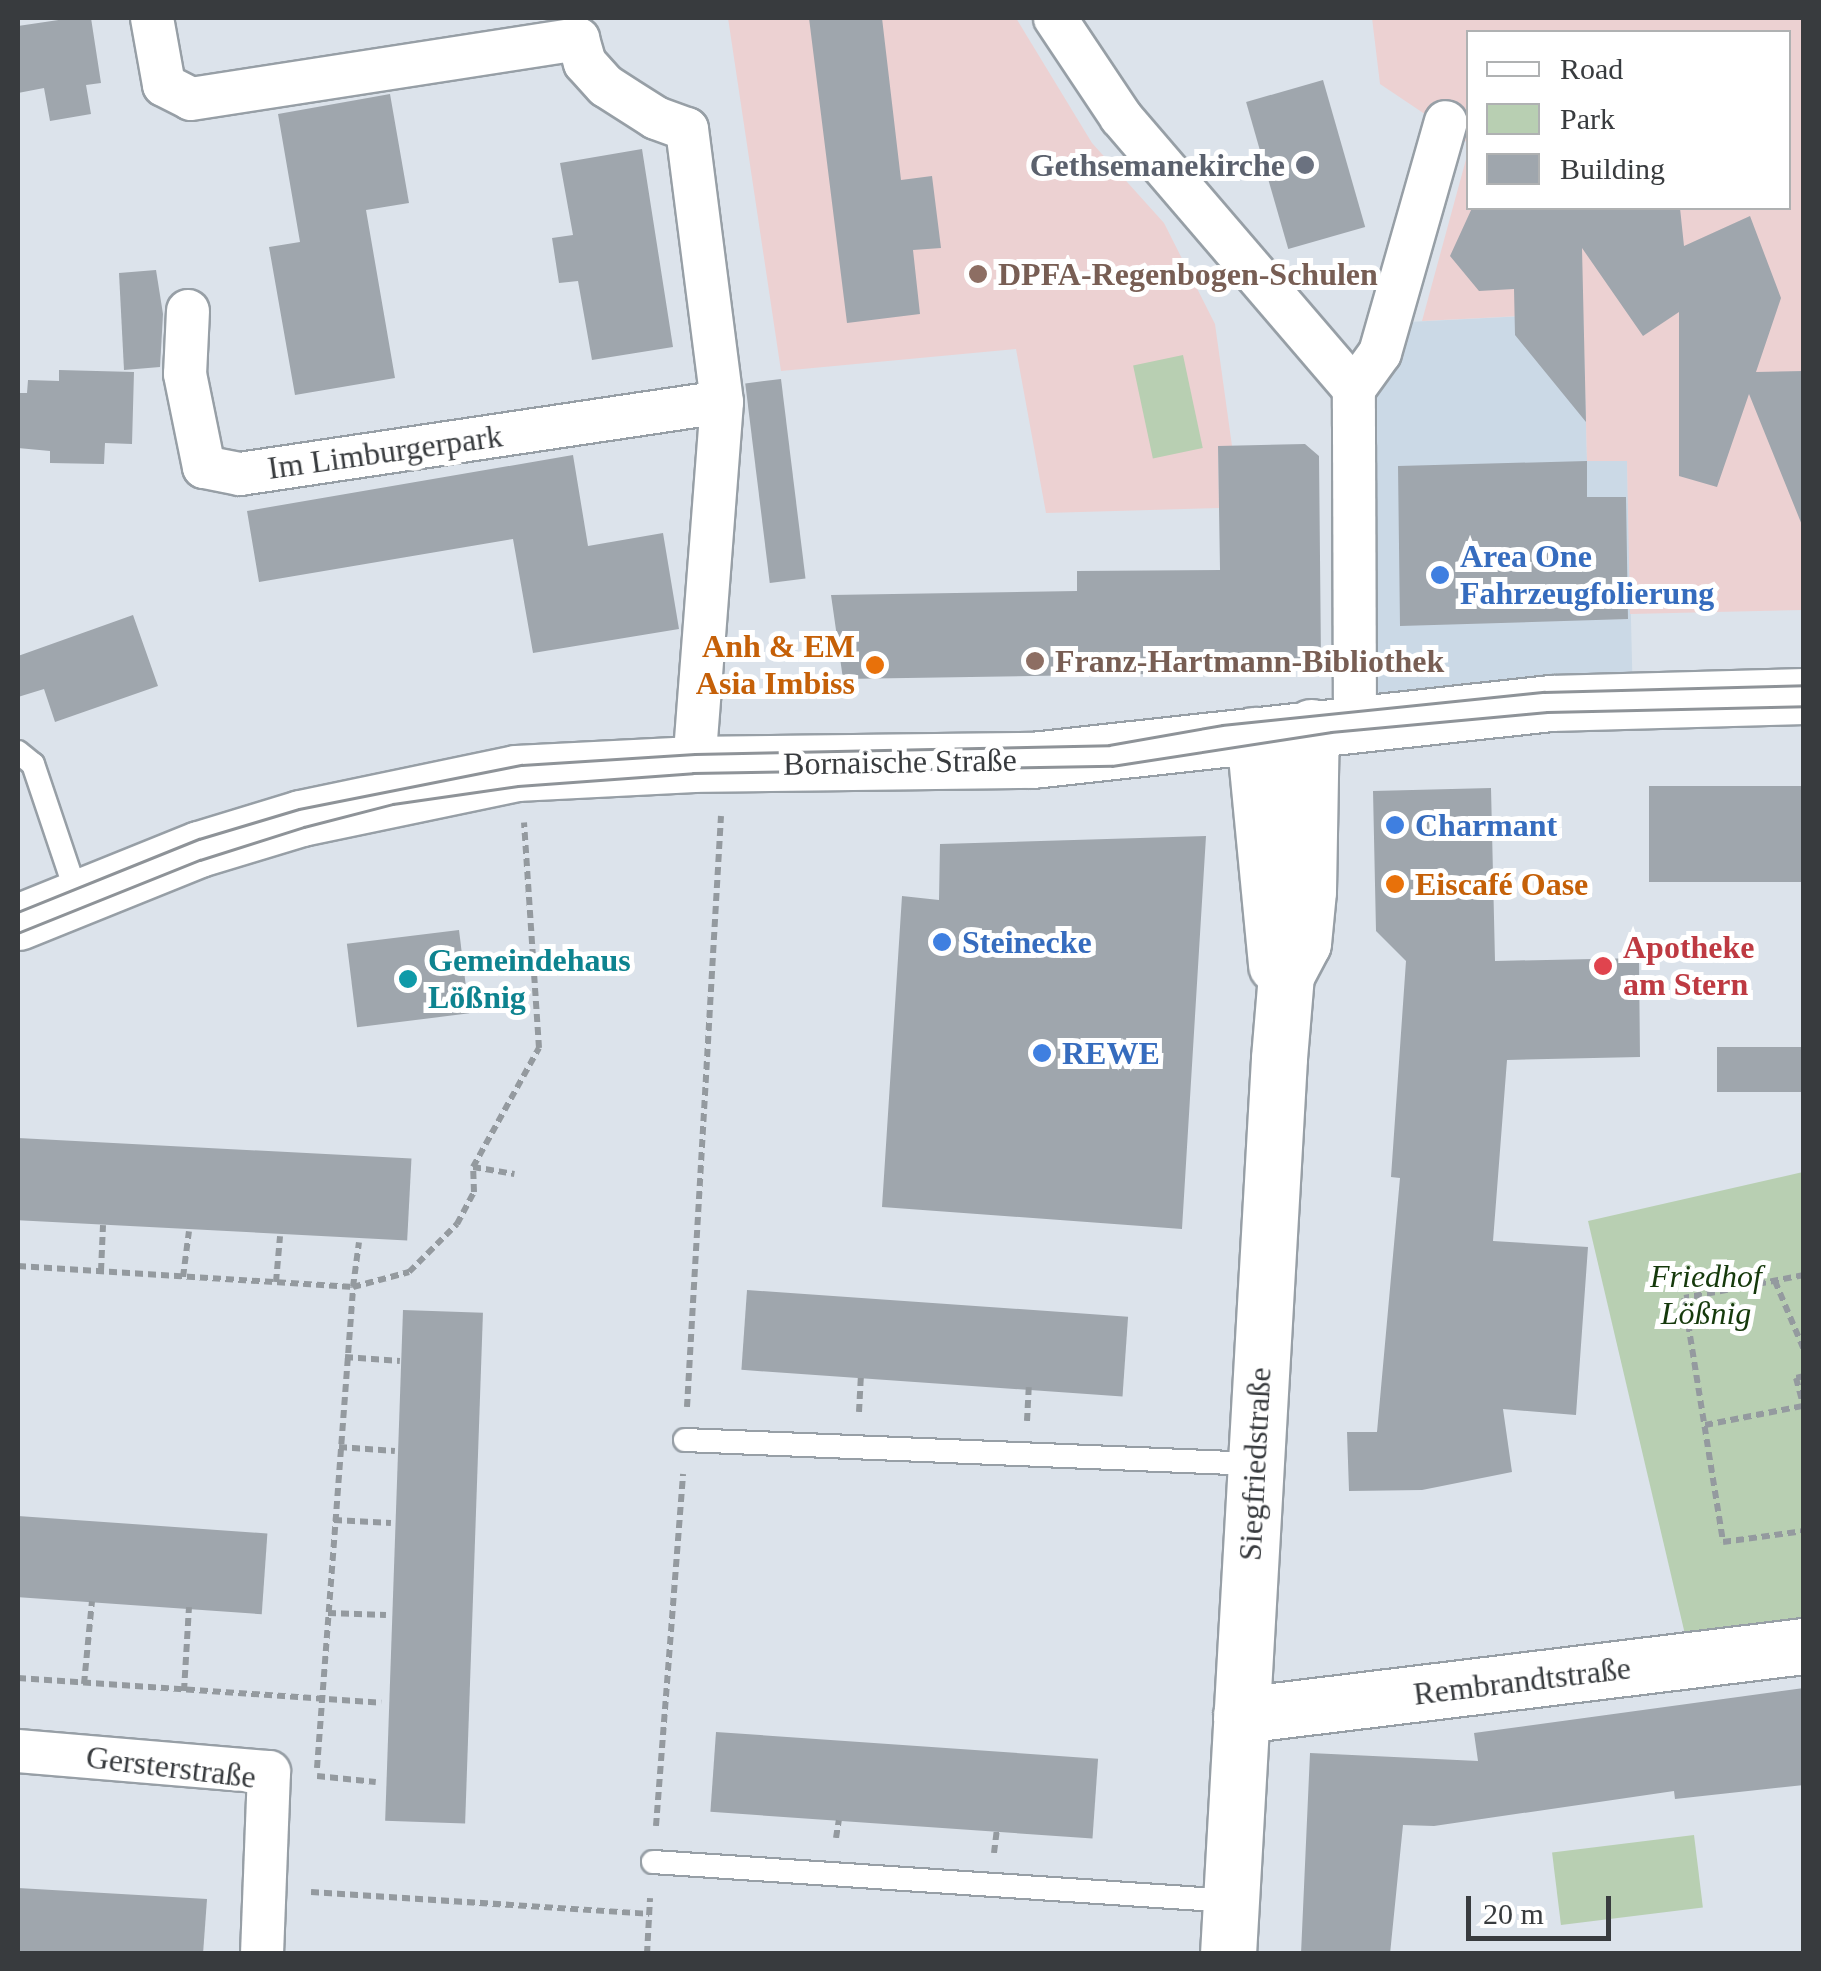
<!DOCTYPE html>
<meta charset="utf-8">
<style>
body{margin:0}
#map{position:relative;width:1821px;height:1971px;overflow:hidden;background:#dce3eb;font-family:"Times New Roman",serif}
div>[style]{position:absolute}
.built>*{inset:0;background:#cbd9e6}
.education>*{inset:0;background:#ecd1d2}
.green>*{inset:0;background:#b8cfb2;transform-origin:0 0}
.building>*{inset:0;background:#9fa6ad;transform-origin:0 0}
.path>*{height:6px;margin-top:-3px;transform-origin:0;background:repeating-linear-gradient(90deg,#949a9f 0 8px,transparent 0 13px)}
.roads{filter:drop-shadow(2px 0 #979fa6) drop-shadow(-2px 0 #979fa6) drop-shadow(0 2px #979fa6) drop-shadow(0 -2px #979fa6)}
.lane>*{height:22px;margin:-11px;padding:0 11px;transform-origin:11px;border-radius:11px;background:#fff}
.street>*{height:42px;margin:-21px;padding:0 21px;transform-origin:21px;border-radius:21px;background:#fff}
.secondary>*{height:55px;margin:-27.5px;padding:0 27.5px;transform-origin:27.5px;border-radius:27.5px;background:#fff}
.tram>*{height:2.5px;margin:-1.25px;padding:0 1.25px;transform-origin:1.25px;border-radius:1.25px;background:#8e9398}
.dots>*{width:28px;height:28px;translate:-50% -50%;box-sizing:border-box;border:5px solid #fff;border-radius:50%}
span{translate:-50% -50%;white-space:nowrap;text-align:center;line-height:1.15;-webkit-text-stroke:10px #fff;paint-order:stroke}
.worship-label{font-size:32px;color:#5b616d;font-weight:700}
.right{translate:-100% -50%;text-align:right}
.education-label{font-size:32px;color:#785e54;font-weight:700}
.left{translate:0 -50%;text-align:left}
.street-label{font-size:32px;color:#383b3e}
.shop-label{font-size:32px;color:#366cbe;font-weight:700}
.food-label{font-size:32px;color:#c56008;font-weight:700}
.health-label{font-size:32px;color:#be3a42;font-weight:700}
.culture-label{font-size:32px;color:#0d838f;font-weight:700}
.park-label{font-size:32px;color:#15390b;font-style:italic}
.frame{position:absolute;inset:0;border:20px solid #383b3e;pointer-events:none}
.legend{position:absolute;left:1466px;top:30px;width:325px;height:180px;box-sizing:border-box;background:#fff;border:2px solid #afb1b2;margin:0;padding:12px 18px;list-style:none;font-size:30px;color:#383b3e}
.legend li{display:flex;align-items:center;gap:20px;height:50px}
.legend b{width:50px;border:2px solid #afb1b2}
.scale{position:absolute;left:1466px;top:1896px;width:145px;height:45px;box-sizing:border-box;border:5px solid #383b3e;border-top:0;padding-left:12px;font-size:30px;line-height:35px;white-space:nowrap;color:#383b3e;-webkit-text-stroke:8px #fff;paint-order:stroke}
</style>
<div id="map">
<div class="built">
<i style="clip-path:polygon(1583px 313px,1587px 460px,1627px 460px,1633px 701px,1355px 721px,1354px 389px,1389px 323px)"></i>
</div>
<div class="education">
<i style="clip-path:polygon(728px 18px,1016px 18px,1092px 143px,1164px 223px,1215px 324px,1232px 446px,1218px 446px,1219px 508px,1046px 513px,1016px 349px,781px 371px)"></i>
<i style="clip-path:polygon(1372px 18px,1803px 18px,1803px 610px,1630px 614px,1627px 461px,1587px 461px,1583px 313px,1422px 321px,1468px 152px,1468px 208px,1788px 208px,1788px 32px,1468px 32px,1468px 143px,1380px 84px)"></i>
</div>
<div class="green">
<i style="left:1183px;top:355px;width:95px;height:51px;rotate:78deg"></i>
<i style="clip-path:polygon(1803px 1172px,1803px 1646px,1691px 1660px,1588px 1221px)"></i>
<i style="left:1694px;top:1835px;width:73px;height:143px;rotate:83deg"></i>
</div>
<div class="building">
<i style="clip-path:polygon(72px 18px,91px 18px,101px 83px,86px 85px,91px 114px,50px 121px,44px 88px,18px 93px,18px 26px)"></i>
<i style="clip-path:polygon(809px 18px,882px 18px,901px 180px,932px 176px,941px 248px,913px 250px,920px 314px,847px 323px)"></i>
<i style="left:1323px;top:80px;width:153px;height:80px;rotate:74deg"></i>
<i style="clip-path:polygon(390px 94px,409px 203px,366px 210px,395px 378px,295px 395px,269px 247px,300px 242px,278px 114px)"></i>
<i style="clip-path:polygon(642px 149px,673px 347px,592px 360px,578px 281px,559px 283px,552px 238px,573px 235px,560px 163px)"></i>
<i style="clip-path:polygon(1472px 208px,1680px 208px,1684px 246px,1750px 216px,1781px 298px,1756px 372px,1804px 371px,1804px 530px,1749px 394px,1717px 487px,1679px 476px,1679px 312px,1643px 336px,1582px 248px,1586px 422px,1515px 335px,1514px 289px,1479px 291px,1450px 256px)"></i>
<i style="clip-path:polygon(156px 270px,163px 314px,160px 367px,124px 370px,119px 273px)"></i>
<i style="clip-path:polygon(59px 370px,134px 372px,132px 444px,105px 443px,104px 464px,50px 463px,50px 451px,18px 448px,18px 393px,27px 393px,28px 380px,59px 381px)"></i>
<i style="left:781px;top:379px;width:201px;height:36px;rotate:83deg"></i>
<i style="clip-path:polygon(1305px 444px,1319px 456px,1321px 659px,1152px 663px,1153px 674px,843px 679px,831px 595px,1077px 591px,1077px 571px,1220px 570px,1218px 446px)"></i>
<i style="clip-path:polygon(573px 455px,588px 546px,663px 533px,679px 629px,533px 653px,513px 539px,259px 582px,247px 511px)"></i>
<i style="clip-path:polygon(1587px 461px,1587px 497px,1626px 497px,1628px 619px,1400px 626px,1398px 466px)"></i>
<i style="clip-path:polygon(133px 615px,158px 686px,55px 722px,44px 689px,18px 697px,18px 656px)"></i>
<i style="left:1804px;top:786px;width:96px;height:155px;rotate:90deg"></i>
<i style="clip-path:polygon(1491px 788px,1495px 961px,1639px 958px,1640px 1057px,1507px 1060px,1493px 1241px,1588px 1247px,1576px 1415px,1503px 1409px,1512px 1472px,1422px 1490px,1349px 1491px,1347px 1432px,1377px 1432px,1400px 1178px,1391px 1177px,1406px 961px,1376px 931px,1373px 791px)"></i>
<i style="clip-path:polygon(1206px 836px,1182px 1229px,882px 1207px,902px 896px,939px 900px,940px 844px)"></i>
<i style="left:459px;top:930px;width:84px;height:113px;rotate:83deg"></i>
<i style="left:1804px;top:1047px;width:45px;height:87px;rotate:90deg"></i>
<i style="left:18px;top:1138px;width:394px;height:82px;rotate:3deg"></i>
<i style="left:747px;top:1290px;width:382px;height:80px;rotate:4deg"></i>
<i style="left:403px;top:1310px;width:80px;height:511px;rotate:2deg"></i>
<i style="left:18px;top:1516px;width:250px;height:81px;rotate:4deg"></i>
<i style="clip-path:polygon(1804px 1688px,1804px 1785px,1675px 1799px,1674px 1791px,1434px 1826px,1403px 1825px,1390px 1954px,1301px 1954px,1310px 1753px,1478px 1761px,1474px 1733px)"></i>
<i style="left:716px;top:1732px;width:383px;height:80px;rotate:4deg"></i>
<i style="clip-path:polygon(18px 1888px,207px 1899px,203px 1954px,18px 1954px)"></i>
</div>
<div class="path">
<i style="left:473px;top:1167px;width:42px;rotate:9.7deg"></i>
<i style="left:18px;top:1266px;width:336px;rotate:3.6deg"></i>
<i style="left:353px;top:1287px;width:45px;rotate:-82.4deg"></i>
<i style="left:101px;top:1271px;width:46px;rotate:-87.5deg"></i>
<i style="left:1804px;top:1275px;width:122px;rotate:169.1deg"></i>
<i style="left:1684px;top:1298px;width:247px;rotate:80.9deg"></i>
<i style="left:1723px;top:1542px;width:82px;rotate:-7.7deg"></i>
<i style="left:183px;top:1277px;width:46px;rotate:-82.6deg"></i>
<i style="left:1775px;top:1281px;width:75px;rotate:67.2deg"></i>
<i style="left:276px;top:1282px;width:46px;rotate:-85deg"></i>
<i style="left:345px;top:1357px;width:55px;rotate:4.2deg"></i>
<i style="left:1804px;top:1376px;width:8px;rotate:166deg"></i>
<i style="left:1796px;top:1378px;width:31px;rotate:75deg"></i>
<i style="left:687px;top:1407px;width:592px;rotate:-86.71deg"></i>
<i style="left:859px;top:1412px;width:35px;rotate:-87deg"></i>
<i style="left:1027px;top:1421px;width:34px;rotate:-87deg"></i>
<i style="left:1705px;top:1425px;width:100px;rotate:-11deg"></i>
<i style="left:339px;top:1447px;width:56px;rotate:4.1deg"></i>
<i style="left:334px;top:1520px;width:57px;rotate:3deg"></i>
<i style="left:328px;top:1613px;width:58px;rotate:2deg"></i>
<i style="left:18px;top:1678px;width:364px;rotate:3.9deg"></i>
<i style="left:84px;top:1684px;width:83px;rotate:-84.5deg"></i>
<i style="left:184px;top:1691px;width:84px;rotate:-86.6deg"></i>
<i style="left:317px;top:1768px;width:482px;rotate:-85.7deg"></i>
<i style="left:353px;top:1287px;width:58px;rotate:-15deg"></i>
<i style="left:409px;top:1272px;width:68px;rotate:-45deg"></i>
<i style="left:457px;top:1224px;width:36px;rotate:-62deg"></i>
<i style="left:474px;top:1192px;width:25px;rotate:-92deg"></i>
<i style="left:473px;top:1167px;width:136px;rotate:-61deg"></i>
<i style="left:539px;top:1048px;width:226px;rotate:-93.8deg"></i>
<i style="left:317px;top:1776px;width:59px;rotate:5.8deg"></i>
<i style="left:656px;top:1826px;width:353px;rotate:-85.6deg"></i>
<i style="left:836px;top:1838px;width:18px;rotate:-81deg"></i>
<i style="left:994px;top:1853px;width:24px;rotate:-83deg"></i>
<i style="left:311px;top:1892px;width:339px;rotate:3.7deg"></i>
<i style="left:647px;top:1954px;width:56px;rotate:-86.9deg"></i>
</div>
<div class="roads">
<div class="lane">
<i style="left:18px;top:752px;width:19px;rotate:39deg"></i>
<i style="left:33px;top:764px;width:141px;rotate:71.4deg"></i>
<i style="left:685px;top:1440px;width:572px;rotate:2.41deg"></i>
<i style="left:653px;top:1862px;width:579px;rotate:3.86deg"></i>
</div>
<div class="street">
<i style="left:152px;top:18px;width:68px;rotate:79.8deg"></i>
<i style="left:164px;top:85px;width:30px;rotate:27deg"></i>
<i style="left:191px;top:99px;width:392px;rotate:-8.8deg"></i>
<i style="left:578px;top:39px;width:25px;rotate:74deg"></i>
<i style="left:585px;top:63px;width:31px;rotate:48deg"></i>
<i style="left:606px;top:86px;width:59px;rotate:32.6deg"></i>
<i style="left:656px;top:118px;width:33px;rotate:20deg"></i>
<i style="left:687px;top:129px;width:275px;rotate:82.7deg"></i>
<i style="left:722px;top:402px;width:363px;rotate:94.4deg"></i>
<i style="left:1055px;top:18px;width:119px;rotate:56.3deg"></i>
<i style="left:1121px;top:117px;width:358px;rotate:49.4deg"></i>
<i style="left:188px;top:311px;width:63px;rotate:92.7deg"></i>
<i style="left:185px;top:374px;width:95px;rotate:78.5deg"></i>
<i style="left:204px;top:467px;width:37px;rotate:11deg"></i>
<i style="left:240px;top:474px;width:487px;rotate:-8.5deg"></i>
<i style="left:1355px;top:721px;width:332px;rotate:-90.2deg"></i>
<i style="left:1354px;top:389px;width:44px;rotate:-54.2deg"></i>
<i style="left:1380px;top:353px;width:240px;rotate:-74.1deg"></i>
<i style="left:18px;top:1751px;width:252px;rotate:4.8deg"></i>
<i style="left:269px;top:1772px;width:182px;rotate:92.2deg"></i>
</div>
<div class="secondary">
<i style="left:1254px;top:735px;width:231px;rotate:84.5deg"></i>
<i style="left:18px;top:922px;width:195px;rotate:-22deg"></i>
<i style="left:199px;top:849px;width:107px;rotate:-16.9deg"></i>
<i style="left:301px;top:818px;width:220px;rotate:-11.8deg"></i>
<i style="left:516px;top:773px;width:178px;rotate:-2.9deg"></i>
<i style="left:694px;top:764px;width:338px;rotate:-0.7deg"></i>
<i style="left:1032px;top:760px;width:522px;rotate:-6.27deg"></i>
<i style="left:1551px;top:703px;width:253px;rotate:-1.6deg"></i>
<i style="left:1241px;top:1715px;width:567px;rotate:-6.99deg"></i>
<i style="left:1228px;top:1954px;width:897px;rotate:-86.74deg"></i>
<i style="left:1279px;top:1058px;width:83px;rotate:-85.2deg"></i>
<i style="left:1286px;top:975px;width:36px;rotate:-62deg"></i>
<i style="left:1303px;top:943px;width:52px;rotate:-84.5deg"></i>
<i style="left:1308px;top:891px;width:164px;rotate:-89deg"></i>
</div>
</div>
<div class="tram">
<i style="left:18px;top:912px;width:195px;rotate:-22deg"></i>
<i style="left:199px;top:839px;width:104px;rotate:-16.7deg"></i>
<i style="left:299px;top:809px;width:227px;rotate:-11.2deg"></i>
<i style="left:522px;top:765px;width:173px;rotate:-3.6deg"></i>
<i style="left:695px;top:754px;width:414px;rotate:-1.2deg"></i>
<i style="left:1109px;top:745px;width:115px;rotate:-10deg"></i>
<i style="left:1222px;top:725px;width:324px;rotate:-5.9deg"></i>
<i style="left:1544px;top:692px;width:260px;rotate:-1.5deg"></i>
<i style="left:18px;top:933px;width:196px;rotate:-21.9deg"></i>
<i style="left:200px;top:860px;width:109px;rotate:-17.6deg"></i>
<i style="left:304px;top:827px;width:92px;rotate:-14.5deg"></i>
<i style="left:393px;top:804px;width:126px;rotate:-8.2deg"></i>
<i style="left:518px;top:786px;width:175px;rotate:-4.2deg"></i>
<i style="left:693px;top:773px;width:419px;rotate:-1deg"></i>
<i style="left:1112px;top:766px;width:222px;rotate:-8.8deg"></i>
<i style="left:1331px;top:732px;width:217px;rotate:-5.3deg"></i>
<i style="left:1547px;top:712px;width:257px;rotate:-1.3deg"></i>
</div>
<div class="dots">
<i style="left:1305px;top:165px;background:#6b7280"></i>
<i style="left:978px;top:274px;background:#8d6e63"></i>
<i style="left:1440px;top:575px;background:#3f7fe0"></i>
<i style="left:1035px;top:661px;background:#8d6e63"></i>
<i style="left:875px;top:665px;background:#e8710a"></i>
<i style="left:1395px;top:825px;background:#3f7fe0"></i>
<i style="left:1395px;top:884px;background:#e8710a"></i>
<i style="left:942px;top:942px;background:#3f7fe0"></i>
<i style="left:1603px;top:966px;background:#e0444e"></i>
<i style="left:408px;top:979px;background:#0f9aa8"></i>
<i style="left:1042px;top:1053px;background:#3f7fe0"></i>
</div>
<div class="worship-label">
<span class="right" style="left:1285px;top:165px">Gethsemanekirche</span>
</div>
<div class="education-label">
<span class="left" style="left:998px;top:274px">DPFA-Regenbogen-Schulen</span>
<span class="left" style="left:1055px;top:661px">Franz-Hartmann-Bibliothek</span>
</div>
<div class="street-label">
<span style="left:385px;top:452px;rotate:-8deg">Im Limburgerpark</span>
<span style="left:900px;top:762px;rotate:-1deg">Bornaische Straße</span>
<span style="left:1255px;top:1464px;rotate:-87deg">Siegfriedstraße</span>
<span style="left:1522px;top:1681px;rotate:-7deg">Rembrandtstraße</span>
<span style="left:171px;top:1767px;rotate:7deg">Gersterstraße</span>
</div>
<div class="shop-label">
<span class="left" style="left:1460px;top:575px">Area One<br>Fahrzeugfolierung</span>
<span class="left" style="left:1415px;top:825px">Charmant</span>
<span class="left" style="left:962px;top:942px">Steinecke</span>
<span class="left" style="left:1062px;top:1053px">REWE</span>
</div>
<div class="food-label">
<span class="right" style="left:855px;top:665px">Anh &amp; EM<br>Asia Imbiss</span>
<span class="left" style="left:1415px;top:884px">Eiscafé Oase</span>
</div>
<div class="health-label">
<span class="left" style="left:1623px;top:966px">Apotheke<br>am Stern</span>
</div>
<div class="culture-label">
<span class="left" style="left:428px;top:979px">Gemeindehaus<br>Lößnig</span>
</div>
<div class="park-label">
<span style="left:1706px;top:1295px">Friedhof<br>Lößnig</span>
</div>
<div class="frame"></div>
<ul class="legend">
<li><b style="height:12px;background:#fff"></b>Road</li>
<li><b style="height:28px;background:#b8cfb2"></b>Park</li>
<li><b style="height:28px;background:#9fa6ad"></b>Building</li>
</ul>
<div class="scale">20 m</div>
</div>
